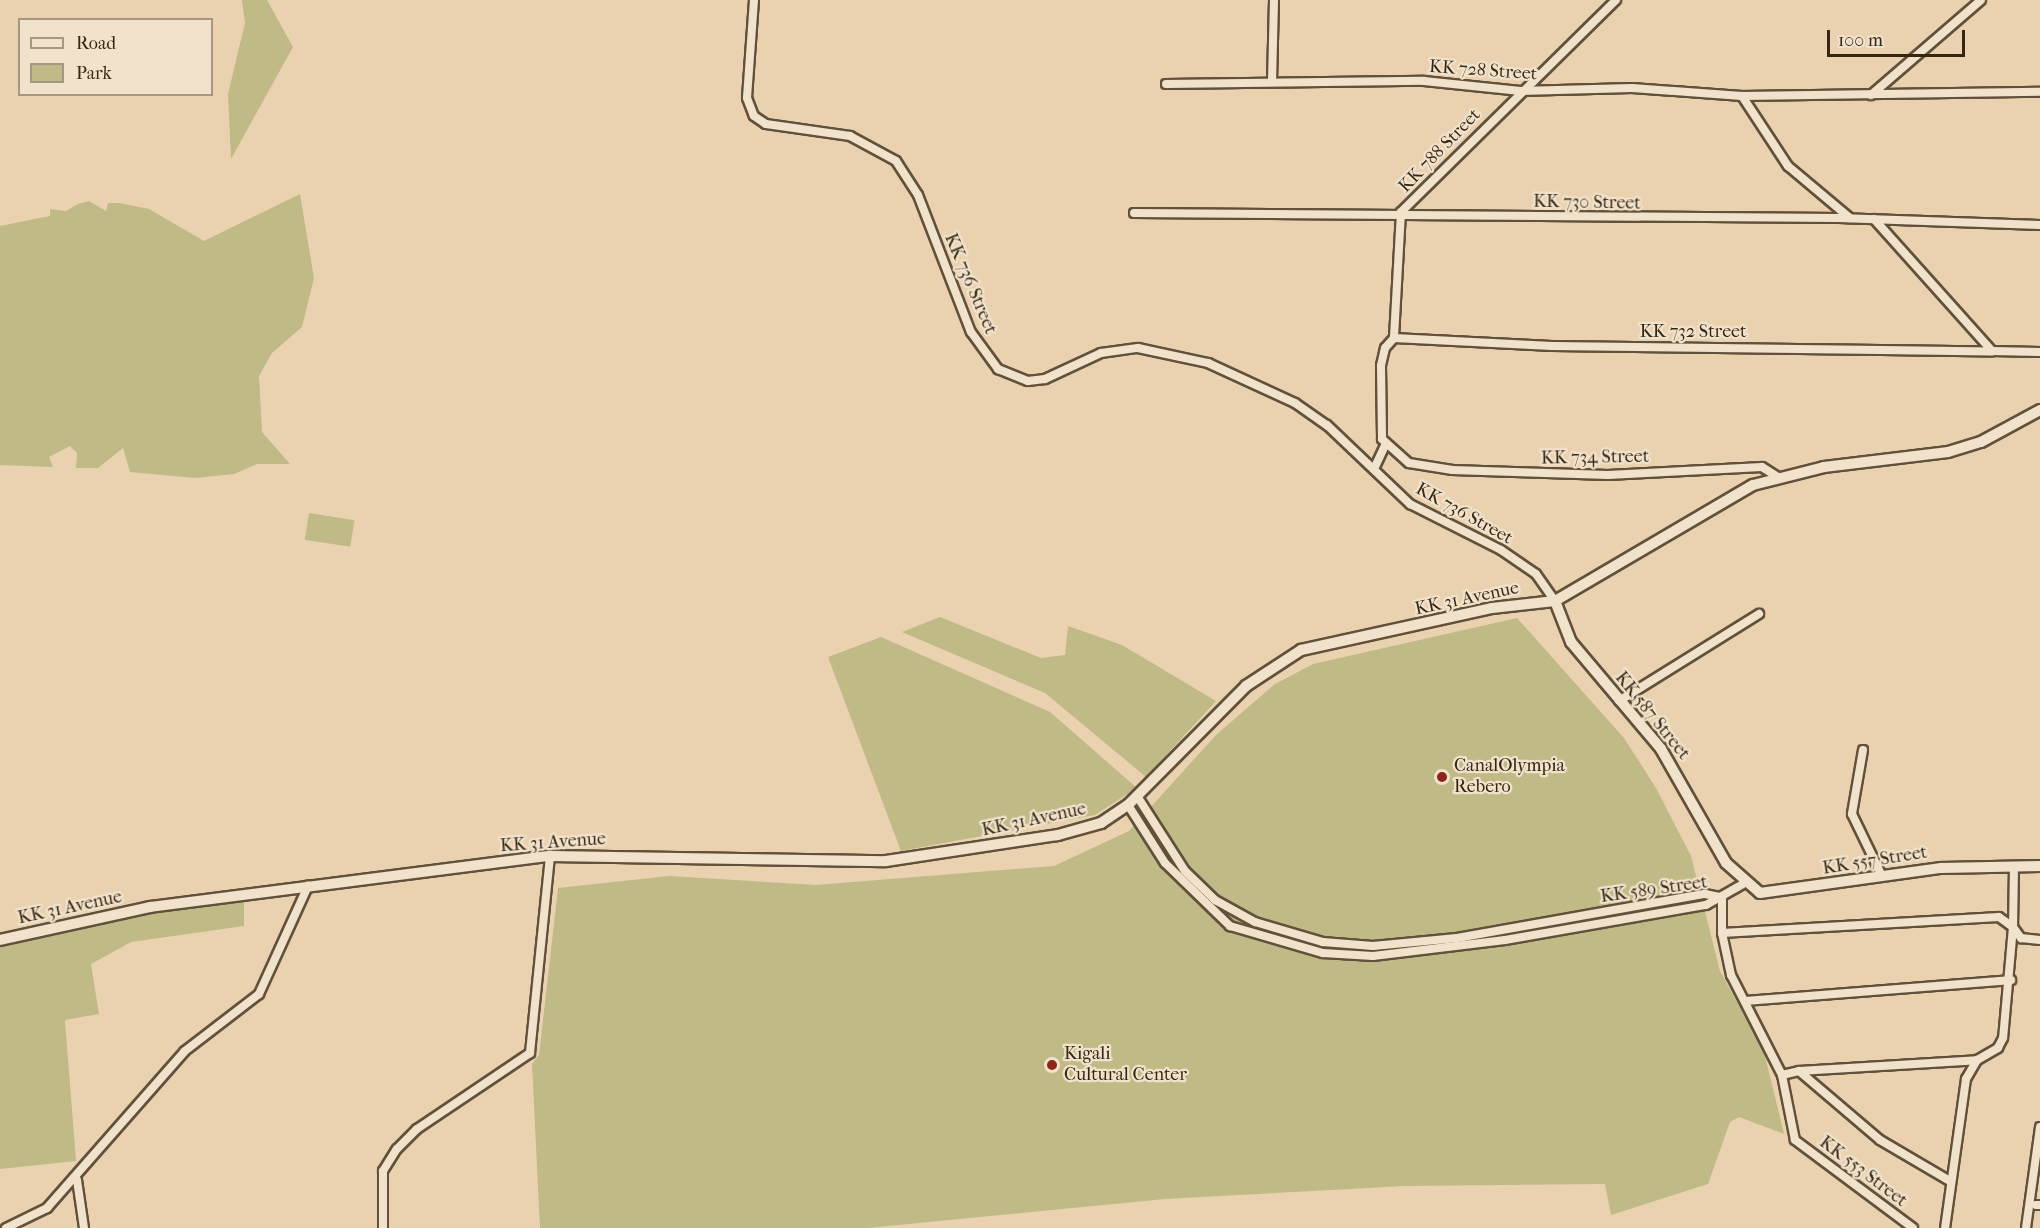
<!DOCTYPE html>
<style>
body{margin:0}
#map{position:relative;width:2040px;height:1228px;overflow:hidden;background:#ead2b1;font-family:"IM FELL French Canon",serif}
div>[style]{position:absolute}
.green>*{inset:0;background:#bfba86;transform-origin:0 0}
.roads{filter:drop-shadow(2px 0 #62513a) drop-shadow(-2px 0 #62513a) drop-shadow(0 2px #62513a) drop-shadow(0 -2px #62513a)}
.street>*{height:8px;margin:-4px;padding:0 4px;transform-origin:4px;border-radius:4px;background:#f1e2cc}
.secondary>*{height:10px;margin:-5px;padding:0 5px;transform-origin:5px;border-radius:5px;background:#f1e2cc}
.dots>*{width:16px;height:16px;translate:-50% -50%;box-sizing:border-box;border:3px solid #f1e2cc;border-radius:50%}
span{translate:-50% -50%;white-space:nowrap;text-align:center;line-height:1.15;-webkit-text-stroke:4.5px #f1e2cc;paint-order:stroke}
.street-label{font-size:18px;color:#352613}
.poi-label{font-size:18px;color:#352613}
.left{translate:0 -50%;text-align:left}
.legend{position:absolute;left:18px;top:18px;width:195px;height:78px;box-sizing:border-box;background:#f1e2cc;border:2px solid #a69782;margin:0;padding:8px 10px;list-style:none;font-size:18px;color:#352613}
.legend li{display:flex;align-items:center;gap:12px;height:30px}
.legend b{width:30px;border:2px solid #a69782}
.scale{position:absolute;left:1827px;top:30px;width:138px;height:27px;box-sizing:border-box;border:3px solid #352613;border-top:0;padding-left:8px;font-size:18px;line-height:21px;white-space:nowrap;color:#352613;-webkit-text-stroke:4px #f1e2cc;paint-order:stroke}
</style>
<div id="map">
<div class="green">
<i style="clip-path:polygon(242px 0,267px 0,293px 47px,231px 159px,228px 94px,245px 23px)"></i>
<i style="clip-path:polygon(300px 194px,314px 278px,302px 327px,272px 353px,259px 376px,262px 432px,290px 464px,257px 464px,234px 474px,195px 478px,130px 472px,123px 448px,98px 468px,76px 468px,77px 453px,70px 446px,49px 457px,53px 467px,0 465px,0 226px,50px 216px,50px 209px,66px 211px,78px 204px,89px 201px,106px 211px,108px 203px,119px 203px,149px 209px,204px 241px)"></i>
<i style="left:309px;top:513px;width:46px;height:27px;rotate:9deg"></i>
<i style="clip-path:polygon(940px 617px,1041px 658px,1065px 655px,1068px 626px,1122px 645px,1216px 701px,1146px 777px,1045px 693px,902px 632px)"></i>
<i style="clip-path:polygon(1517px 618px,1624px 738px,1656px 788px,1691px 856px,1720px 971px,1764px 1052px,1784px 1134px,1739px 1117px,1730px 1122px,1708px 1184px,1611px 1215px,1605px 1184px,1405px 1186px,1165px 1199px,868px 1228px,540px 1228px,532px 1064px,539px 1055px,558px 888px,669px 876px,816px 885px,1054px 866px,1129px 831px,1216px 735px,1275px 684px,1313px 664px)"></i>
<i style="clip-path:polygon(881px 637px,1050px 712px,1137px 788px,1095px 815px,901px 851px,828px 657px)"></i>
<i style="clip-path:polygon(244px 896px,244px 926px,131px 942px,91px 964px,99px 1014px,65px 1020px,76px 1161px,0 1169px,0 944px,127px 914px)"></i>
</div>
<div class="roads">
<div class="street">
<i style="left:754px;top:0;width:98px;rotate:94.1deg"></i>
<i style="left:747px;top:98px;width:19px;rotate:69deg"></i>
<i style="left:754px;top:116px;width:14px;rotate:34deg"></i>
<i style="left:766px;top:124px;width:85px;rotate:8.1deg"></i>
<i style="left:850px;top:136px;width:52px;rotate:28.5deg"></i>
<i style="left:896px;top:161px;width:40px;rotate:57.1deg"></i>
<i style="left:918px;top:195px;width:147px;rotate:68.9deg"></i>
<i style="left:971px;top:332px;width:46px;rotate:53.9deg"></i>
<i style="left:998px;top:369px;width:32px;rotate:22deg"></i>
<i style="left:1028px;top:381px;width:17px;rotate:-7deg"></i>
<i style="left:1045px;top:379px;width:62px;rotate:-24.9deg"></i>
<i style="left:1101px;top:353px;width:37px;rotate:-8deg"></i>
<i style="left:1138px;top:348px;width:72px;rotate:12.1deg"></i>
<i style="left:1208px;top:363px;width:96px;rotate:24.7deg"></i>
<i style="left:1295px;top:403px;width:39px;rotate:35deg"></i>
<i style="left:1327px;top:425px;width:115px;rotate:43.6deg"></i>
<i style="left:1410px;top:504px;width:102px;rotate:26.8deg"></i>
<i style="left:1501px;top:550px;width:42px;rotate:34.4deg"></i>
<i style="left:1536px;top:574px;width:33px;rotate:55deg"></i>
<i style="left:1616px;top:0;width:302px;rotate:135.4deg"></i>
<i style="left:1401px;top:212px;width:126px;rotate:93.2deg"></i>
<i style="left:1394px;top:338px;width:13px;rotate:132deg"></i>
<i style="left:1385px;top:348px;width:18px;rotate:103deg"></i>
<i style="left:1381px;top:366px;width:73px;rotate:89.2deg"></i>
<i style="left:1382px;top:439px;width:36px;rotate:42deg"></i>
<i style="left:1409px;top:463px;width:44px;rotate:9.2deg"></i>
<i style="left:1452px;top:470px;width:156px;rotate:1.8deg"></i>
<i style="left:1608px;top:475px;width:154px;rotate:-3deg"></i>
<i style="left:1762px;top:467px;width:19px;rotate:32deg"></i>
<i style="left:1272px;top:82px;width:82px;rotate:-88.6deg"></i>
<i style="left:1166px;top:84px;width:258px;rotate:-0.7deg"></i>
<i style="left:1424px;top:81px;width:97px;rotate:5.9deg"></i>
<i style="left:1520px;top:91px;width:112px;rotate:-1.5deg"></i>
<i style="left:1632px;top:88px;width:110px;rotate:4.2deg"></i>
<i style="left:1742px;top:96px;width:298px;rotate:-0.8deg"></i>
<i style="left:1871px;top:95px;width:145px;rotate:-40.8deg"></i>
<i style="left:1742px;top:96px;width:84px;rotate:56.7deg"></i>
<i style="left:1788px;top:166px;width:81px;rotate:40deg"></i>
<i style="left:1134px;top:213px;width:705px;rotate:0.41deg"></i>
<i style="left:1839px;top:218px;width:201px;rotate:2deg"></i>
<i style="left:1874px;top:219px;width:177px;rotate:48.2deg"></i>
<i style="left:1992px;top:351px;width:48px;rotate:1.2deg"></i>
<i style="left:1394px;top:338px;width:158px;rotate:2.9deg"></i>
<i style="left:1552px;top:346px;width:440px;rotate:0.7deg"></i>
<i style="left:1374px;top:469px;width:26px;rotate:-65deg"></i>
<i style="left:1619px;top:701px;width:165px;rotate:-31.9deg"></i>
<i style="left:1863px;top:750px;width:65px;rotate:99.8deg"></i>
<i style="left:1852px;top:814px;width:69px;rotate:64.2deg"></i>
<i style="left:1137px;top:796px;width:89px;rotate:57.4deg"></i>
<i style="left:1185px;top:871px;width:42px;rotate:44deg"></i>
<i style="left:1215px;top:900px;width:46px;rotate:28.8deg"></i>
<i style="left:1255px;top:922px;width:71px;rotate:16.4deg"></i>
<i style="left:1323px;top:942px;width:50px;rotate:4.6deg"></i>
<i style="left:1373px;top:946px;width:84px;rotate:-5.4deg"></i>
<i style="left:1457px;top:938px;width:252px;rotate:-10.1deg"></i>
<i style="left:1705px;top:894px;width:16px;rotate:11deg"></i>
<i style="left:1128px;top:805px;width:69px;rotate:57.5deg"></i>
<i style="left:1165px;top:863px;width:91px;rotate:44.1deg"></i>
<i style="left:1230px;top:926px;width:97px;rotate:16.2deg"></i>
<i style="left:1323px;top:953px;width:50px;rotate:3.4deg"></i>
<i style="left:1373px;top:956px;width:133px;rotate:-6.9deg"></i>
<i style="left:1505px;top:940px;width:204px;rotate:-9.9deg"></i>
<i style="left:1706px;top:905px;width:43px;rotate:-29.6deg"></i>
<i style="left:2014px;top:866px;width:61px;rotate:90.9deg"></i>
<i style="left:2013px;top:927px;width:14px;rotate:54deg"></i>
<i style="left:2021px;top:938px;width:19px;rotate:6deg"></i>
<i style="left:1722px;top:897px;width:36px;rotate:90deg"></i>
<i style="left:1722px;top:933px;width:43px;rotate:77.9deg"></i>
<i style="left:1731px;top:975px;width:112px;rotate:63deg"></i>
<i style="left:1782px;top:1075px;width:66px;rotate:78.7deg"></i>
<i style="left:1795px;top:1140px;width:147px;rotate:36.7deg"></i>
<i style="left:1722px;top:933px;width:277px;rotate:-3.3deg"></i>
<i style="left:1999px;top:917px;width:17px;rotate:36deg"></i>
<i style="left:2013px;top:927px;width:111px;rotate:95.1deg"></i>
<i style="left:2003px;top:1038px;width:11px;rotate:117deg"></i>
<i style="left:1998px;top:1048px;width:24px;rotate:150deg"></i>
<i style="left:1977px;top:1060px;width:22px;rotate:120deg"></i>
<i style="left:1966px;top:1079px;width:150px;rotate:98deg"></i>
<i style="left:1746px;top:1001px;width:266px;rotate:-4.5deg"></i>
<i style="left:1799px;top:1071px;width:178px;rotate:-3.5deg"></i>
<i style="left:1782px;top:1075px;width:17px;rotate:-13deg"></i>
<i style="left:1799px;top:1071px;width:106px;rotate:40.4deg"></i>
<i style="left:1880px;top:1140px;width:81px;rotate:30.4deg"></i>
<i style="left:77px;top:1180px;width:49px;rotate:81.7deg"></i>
<i style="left:2036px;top:1205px;width:4px"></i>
<i style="left:6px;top:1228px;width:46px;rotate:-26deg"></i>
<i style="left:47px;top:1208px;width:209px;rotate:-48.7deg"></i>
<i style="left:185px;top:1051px;width:93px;rotate:-37.6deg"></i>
<i style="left:259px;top:994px;width:119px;rotate:-65.6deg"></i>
<i style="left:383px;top:1228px;width:57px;rotate:-90deg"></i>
<i style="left:383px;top:1171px;width:26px;rotate:-58deg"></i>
<i style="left:397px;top:1149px;width:28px;rotate:-45deg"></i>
<i style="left:417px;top:1129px;width:136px;rotate:-33.9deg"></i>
<i style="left:530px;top:1053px;width:198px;rotate:-84.2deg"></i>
<i style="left:2026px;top:1228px;width:102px;rotate:-82.1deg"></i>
</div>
<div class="secondary">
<i style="left:1555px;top:601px;width:44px;rotate:68.7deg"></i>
<i style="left:1571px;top:642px;width:140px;rotate:49.9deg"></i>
<i style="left:1661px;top:749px;width:131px;rotate:60.3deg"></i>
<i style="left:1726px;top:863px;width:45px;rotate:41.4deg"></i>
<i style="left:1760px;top:893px;width:183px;rotate:-7.9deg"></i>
<i style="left:1941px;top:868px;width:99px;rotate:-1.2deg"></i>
<i style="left:0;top:940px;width:154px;rotate:-12.4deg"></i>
<i style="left:150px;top:907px;width:403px;rotate:-7.3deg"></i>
<i style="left:550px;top:856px;width:336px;rotate:0.9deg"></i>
<i style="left:886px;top:861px;width:174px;rotate:-8.6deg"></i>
<i style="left:1058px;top:835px;width:45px;rotate:-15.6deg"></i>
<i style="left:1101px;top:823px;width:32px;rotate:-34deg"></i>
<i style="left:1128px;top:805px;width:168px;rotate:-45.2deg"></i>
<i style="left:1246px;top:686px;width:66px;rotate:-33.2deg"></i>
<i style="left:1301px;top:650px;width:196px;rotate:-12.4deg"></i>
<i style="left:1492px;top:608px;width:63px;rotate:-6.3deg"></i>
<i style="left:1555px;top:601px;width:229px;rotate:-30.4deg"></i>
<i style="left:1753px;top:485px;width:73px;rotate:-14.2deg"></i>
<i style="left:1824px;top:467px;width:125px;rotate:-6.9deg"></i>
<i style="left:1948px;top:452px;width:34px;rotate:-17deg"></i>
<i style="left:1981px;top:442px;width:67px;rotate:-28.5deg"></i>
</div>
</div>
<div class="dots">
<i style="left:1442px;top:777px;background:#8f2418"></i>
<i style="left:1052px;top:1065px;background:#8f2418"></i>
</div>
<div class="street-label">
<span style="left:1483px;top:71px;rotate:4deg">KK 728 Street</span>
<span style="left:1440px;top:151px;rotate:-46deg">KK 788 Street</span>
<span style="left:1587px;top:203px;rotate:1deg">KK 730 Street</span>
<span style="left:970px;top:284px;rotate:67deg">KK 736 Street</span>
<span style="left:1693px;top:332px">KK 732 Street</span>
<span style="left:1595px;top:458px;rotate:-1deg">KK 734 Street</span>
<span style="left:1464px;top:514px;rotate:29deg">KK 736 Street</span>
<span style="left:1467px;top:599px;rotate:-12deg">KK 31 Avenue</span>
<span style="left:1652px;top:716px;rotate:51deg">KK 587 Street</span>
<span style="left:1034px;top:820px;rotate:-12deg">KK 31 Avenue</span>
<span style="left:553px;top:843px;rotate:-4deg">KK 31 Avenue</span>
<span style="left:1875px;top:861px;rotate:-9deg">KK 557 Street</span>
<span style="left:1654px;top:890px;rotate:-8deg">KK 589 Street</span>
<span style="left:70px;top:908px;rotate:-12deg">KK 31 Avenue</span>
<span style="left:1863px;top:1172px;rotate:37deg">KK 553 Street</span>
</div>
<div class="poi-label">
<span class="left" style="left:1454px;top:777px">CanalOlympia<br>Rebero</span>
<span class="left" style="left:1064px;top:1065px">Kigali<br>Cultural Center</span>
</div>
<ul class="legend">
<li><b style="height:8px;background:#f1e2cc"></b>Road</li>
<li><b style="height:16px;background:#bfba86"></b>Park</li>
</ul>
<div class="scale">100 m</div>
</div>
